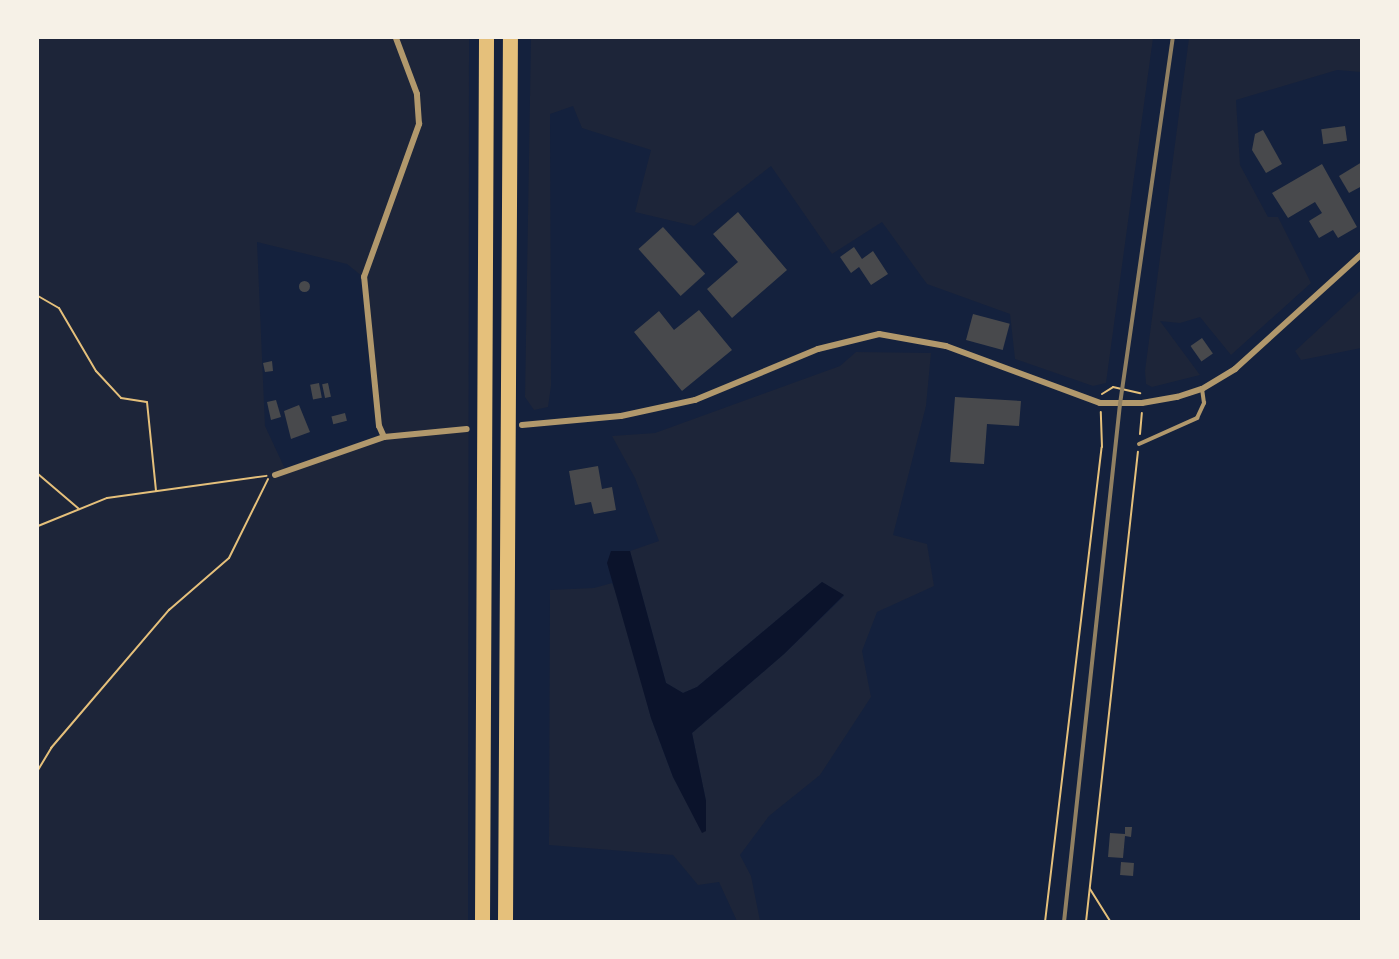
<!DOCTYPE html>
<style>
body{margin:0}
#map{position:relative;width:1399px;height:959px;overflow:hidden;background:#14213d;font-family:Roboto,sans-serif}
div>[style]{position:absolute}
.green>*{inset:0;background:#1d2539}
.water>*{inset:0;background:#0b132b}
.building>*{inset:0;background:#48494c;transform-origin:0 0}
.round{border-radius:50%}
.path>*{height:2px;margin:-1px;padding:0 1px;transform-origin:1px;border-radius:1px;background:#e5c07b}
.service>*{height:4px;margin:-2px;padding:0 2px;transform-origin:2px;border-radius:2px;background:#b1986c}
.minor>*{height:6px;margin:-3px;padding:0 3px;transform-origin:3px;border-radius:3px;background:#b1986c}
.motorway>*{height:15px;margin:-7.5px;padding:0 7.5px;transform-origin:7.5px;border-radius:7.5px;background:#e5c07b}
.rail>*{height:4px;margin:-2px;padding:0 2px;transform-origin:2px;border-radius:2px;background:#918062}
span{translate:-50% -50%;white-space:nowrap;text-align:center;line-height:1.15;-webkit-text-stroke:5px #f6f1e7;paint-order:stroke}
.frame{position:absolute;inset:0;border:39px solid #f6f1e7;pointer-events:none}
</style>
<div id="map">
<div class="green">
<i style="clip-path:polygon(evenodd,38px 38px,469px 38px,468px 921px,38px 921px,38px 38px,257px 242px,347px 264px,363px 277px,379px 426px,383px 437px,286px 471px,265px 426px,257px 242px)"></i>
<i style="clip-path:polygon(531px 38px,1153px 38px,1106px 383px,1093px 386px,1015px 359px,1010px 314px,927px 284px,882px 222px,832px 254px,771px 166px,694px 226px,635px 212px,651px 150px,582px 128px,573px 106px,550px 114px,551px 386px,548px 407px,534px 410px,525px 397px)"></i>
<i style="clip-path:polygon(1189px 38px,1361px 38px,1361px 72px,1337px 70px,1236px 100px,1240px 165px,1268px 217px,1278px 217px,1311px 283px,1231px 355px,1200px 317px,1180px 323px,1160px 321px,1200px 375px,1152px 387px,1146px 384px,1145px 371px)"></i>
<i style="clip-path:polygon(1361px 290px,1361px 348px,1301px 360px,1295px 351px)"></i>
<i style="clip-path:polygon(856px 352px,931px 353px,926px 406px,893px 535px,927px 544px,934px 586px,877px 612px,862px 651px,871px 697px,820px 775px,769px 816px,740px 855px,751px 876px,760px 921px,737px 921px,719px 882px,698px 885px,673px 855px,549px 845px,550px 590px,594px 588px,612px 583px,625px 615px,651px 718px,673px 777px,683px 794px,706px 801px,692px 733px,784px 654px,844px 596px,822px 582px,697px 687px,683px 693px,666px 683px,630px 551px,659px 541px,635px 478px,612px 436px,655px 433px,840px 366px)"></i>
</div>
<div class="water">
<i style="clip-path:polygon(611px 551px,630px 551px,666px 683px,683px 693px,697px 687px,822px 582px,844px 595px,784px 654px,692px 733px,706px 801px,706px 831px,702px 833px,673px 777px,651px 718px,607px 563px)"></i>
</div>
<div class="building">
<i style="left:1345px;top:126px;width:15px;height:24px;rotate:82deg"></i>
<i style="clip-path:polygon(1263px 130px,1282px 164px,1266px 173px,1252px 150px,1255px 134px)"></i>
<i style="clip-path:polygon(1362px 162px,1362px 186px,1349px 193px,1339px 176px)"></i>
<i style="clip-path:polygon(1322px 164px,1357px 227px,1338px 238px,1333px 230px,1319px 238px,1309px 221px,1322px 213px,1315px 202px,1288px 218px,1272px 193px)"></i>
<i style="clip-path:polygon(738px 212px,787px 270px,732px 318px,707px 289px,738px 262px,713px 234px)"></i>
<i style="left:663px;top:227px;width:63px;height:33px;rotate:48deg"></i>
<i style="clip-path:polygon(854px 247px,862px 259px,873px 251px,888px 274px,871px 285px,859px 267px,851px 273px,840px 257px)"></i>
<i class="round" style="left:298.5px;top:280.5px;width:11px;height:11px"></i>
<i style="clip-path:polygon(699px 310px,732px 350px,682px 391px,634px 332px,659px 311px,674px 330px)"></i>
<i style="left:973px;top:314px;width:38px;height:27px;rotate:15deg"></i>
<i style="left:1202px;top:338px;width:19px;height:14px;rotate:55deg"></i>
<i style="clip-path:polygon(272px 361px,273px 371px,265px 372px,263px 363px)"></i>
<i style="left:319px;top:383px;width:15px;height:9px;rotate:79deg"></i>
<i style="left:328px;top:383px;width:14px;height:6px;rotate:78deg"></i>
<i style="clip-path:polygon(955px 397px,1021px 401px,1019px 426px,987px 424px,984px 464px,950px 462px)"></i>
<i style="clip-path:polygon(276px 400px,281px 417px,271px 420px,267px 402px)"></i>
<i style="clip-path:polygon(299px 405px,310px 432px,291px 439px,284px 411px)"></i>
<i style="left:345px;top:413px;width:8px;height:14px;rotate:76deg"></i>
<i style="clip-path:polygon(598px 466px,602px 489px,612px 487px,616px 510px,594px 514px,591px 502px,575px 505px,569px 471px)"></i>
<i style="clip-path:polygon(1125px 827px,1132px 827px,1131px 837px,1125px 836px,1123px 858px,1108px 857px,1110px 833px,1125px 834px)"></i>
<i style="left:1121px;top:862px;width:13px;height:13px;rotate:4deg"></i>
</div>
<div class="path">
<i style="left:38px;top:296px;width:24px;rotate:30deg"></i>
<i style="left:59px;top:308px;width:73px;rotate:59.6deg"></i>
<i style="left:96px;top:371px;width:37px;rotate:47deg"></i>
<i style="left:121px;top:398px;width:26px;rotate:9deg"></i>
<i style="left:147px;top:402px;width:89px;rotate:84.2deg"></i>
<i style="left:1102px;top:394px;width:13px;rotate:-32deg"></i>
<i style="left:1113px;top:387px;width:28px;rotate:13deg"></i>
<i style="left:1140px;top:434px;width:21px;rotate:-85deg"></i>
<i style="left:38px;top:474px;width:54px;rotate:40.5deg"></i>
<i style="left:38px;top:526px;width:74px;rotate:-22.1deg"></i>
<i style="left:107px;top:498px;width:161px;rotate:-7.9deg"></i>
<i style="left:38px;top:770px;width:26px;rotate:-59deg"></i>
<i style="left:51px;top:748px;width:182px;rotate:-49.5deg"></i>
<i style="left:169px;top:610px;width:79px;rotate:-40.9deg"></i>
<i style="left:229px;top:558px;width:88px;rotate:-63.7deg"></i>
<i style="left:1090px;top:889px;width:39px;rotate:58deg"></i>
<i style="left:1045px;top:922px;width:478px;rotate:-83.2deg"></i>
<i style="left:1102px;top:447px;width:35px;rotate:-92deg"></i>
<i style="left:1086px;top:922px;width:473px;rotate:-83.7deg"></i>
</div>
<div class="service">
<i style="left:1139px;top:444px;width:64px;rotate:-24.1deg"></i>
<i style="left:1197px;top:418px;width:17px;rotate:-65deg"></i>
<i style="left:1204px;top:403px;width:14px;rotate:-98deg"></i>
</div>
<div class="minor">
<i style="left:522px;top:425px;width:99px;rotate:-5.2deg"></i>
<i style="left:621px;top:416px;width:76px;rotate:-12.2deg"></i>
<i style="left:695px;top:400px;width:133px;rotate:-22.5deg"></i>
<i style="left:818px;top:349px;width:63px;rotate:-13.8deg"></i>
<i style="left:879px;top:334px;width:68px;rotate:10.2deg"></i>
<i style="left:946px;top:346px;width:164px;rotate:20.3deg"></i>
<i style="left:1100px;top:403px;width:42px"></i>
<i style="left:1142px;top:403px;width:36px;rotate:-10deg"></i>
<i style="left:1177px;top:397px;width:26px;rotate:-18deg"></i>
<i style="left:1202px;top:389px;width:39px;rotate:-31deg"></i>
<i style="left:1235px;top:369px;width:171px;rotate:-42.2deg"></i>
<i style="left:384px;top:437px;width:12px;rotate:-114deg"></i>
<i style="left:379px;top:426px;width:150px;rotate:-95.7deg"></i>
<i style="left:364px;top:277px;width:163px;rotate:-70.2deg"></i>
<i style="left:419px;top:124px;width:30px;rotate:-94deg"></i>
<i style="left:417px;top:94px;width:60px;rotate:-110.6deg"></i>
<i style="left:275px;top:475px;width:115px;rotate:-19.2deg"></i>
<i style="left:384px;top:437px;width:83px;rotate:-5.5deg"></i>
</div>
<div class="motorway">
<i style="left:482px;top:922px;width:884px;rotate:-89.74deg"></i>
<i style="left:505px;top:922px;width:884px;rotate:-89.68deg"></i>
</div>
<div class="rail">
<i style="left:1064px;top:922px;width:521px;rotate:-83.83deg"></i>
<i style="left:1120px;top:404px;width:370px;rotate:-81.8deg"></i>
</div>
<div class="frame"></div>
</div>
